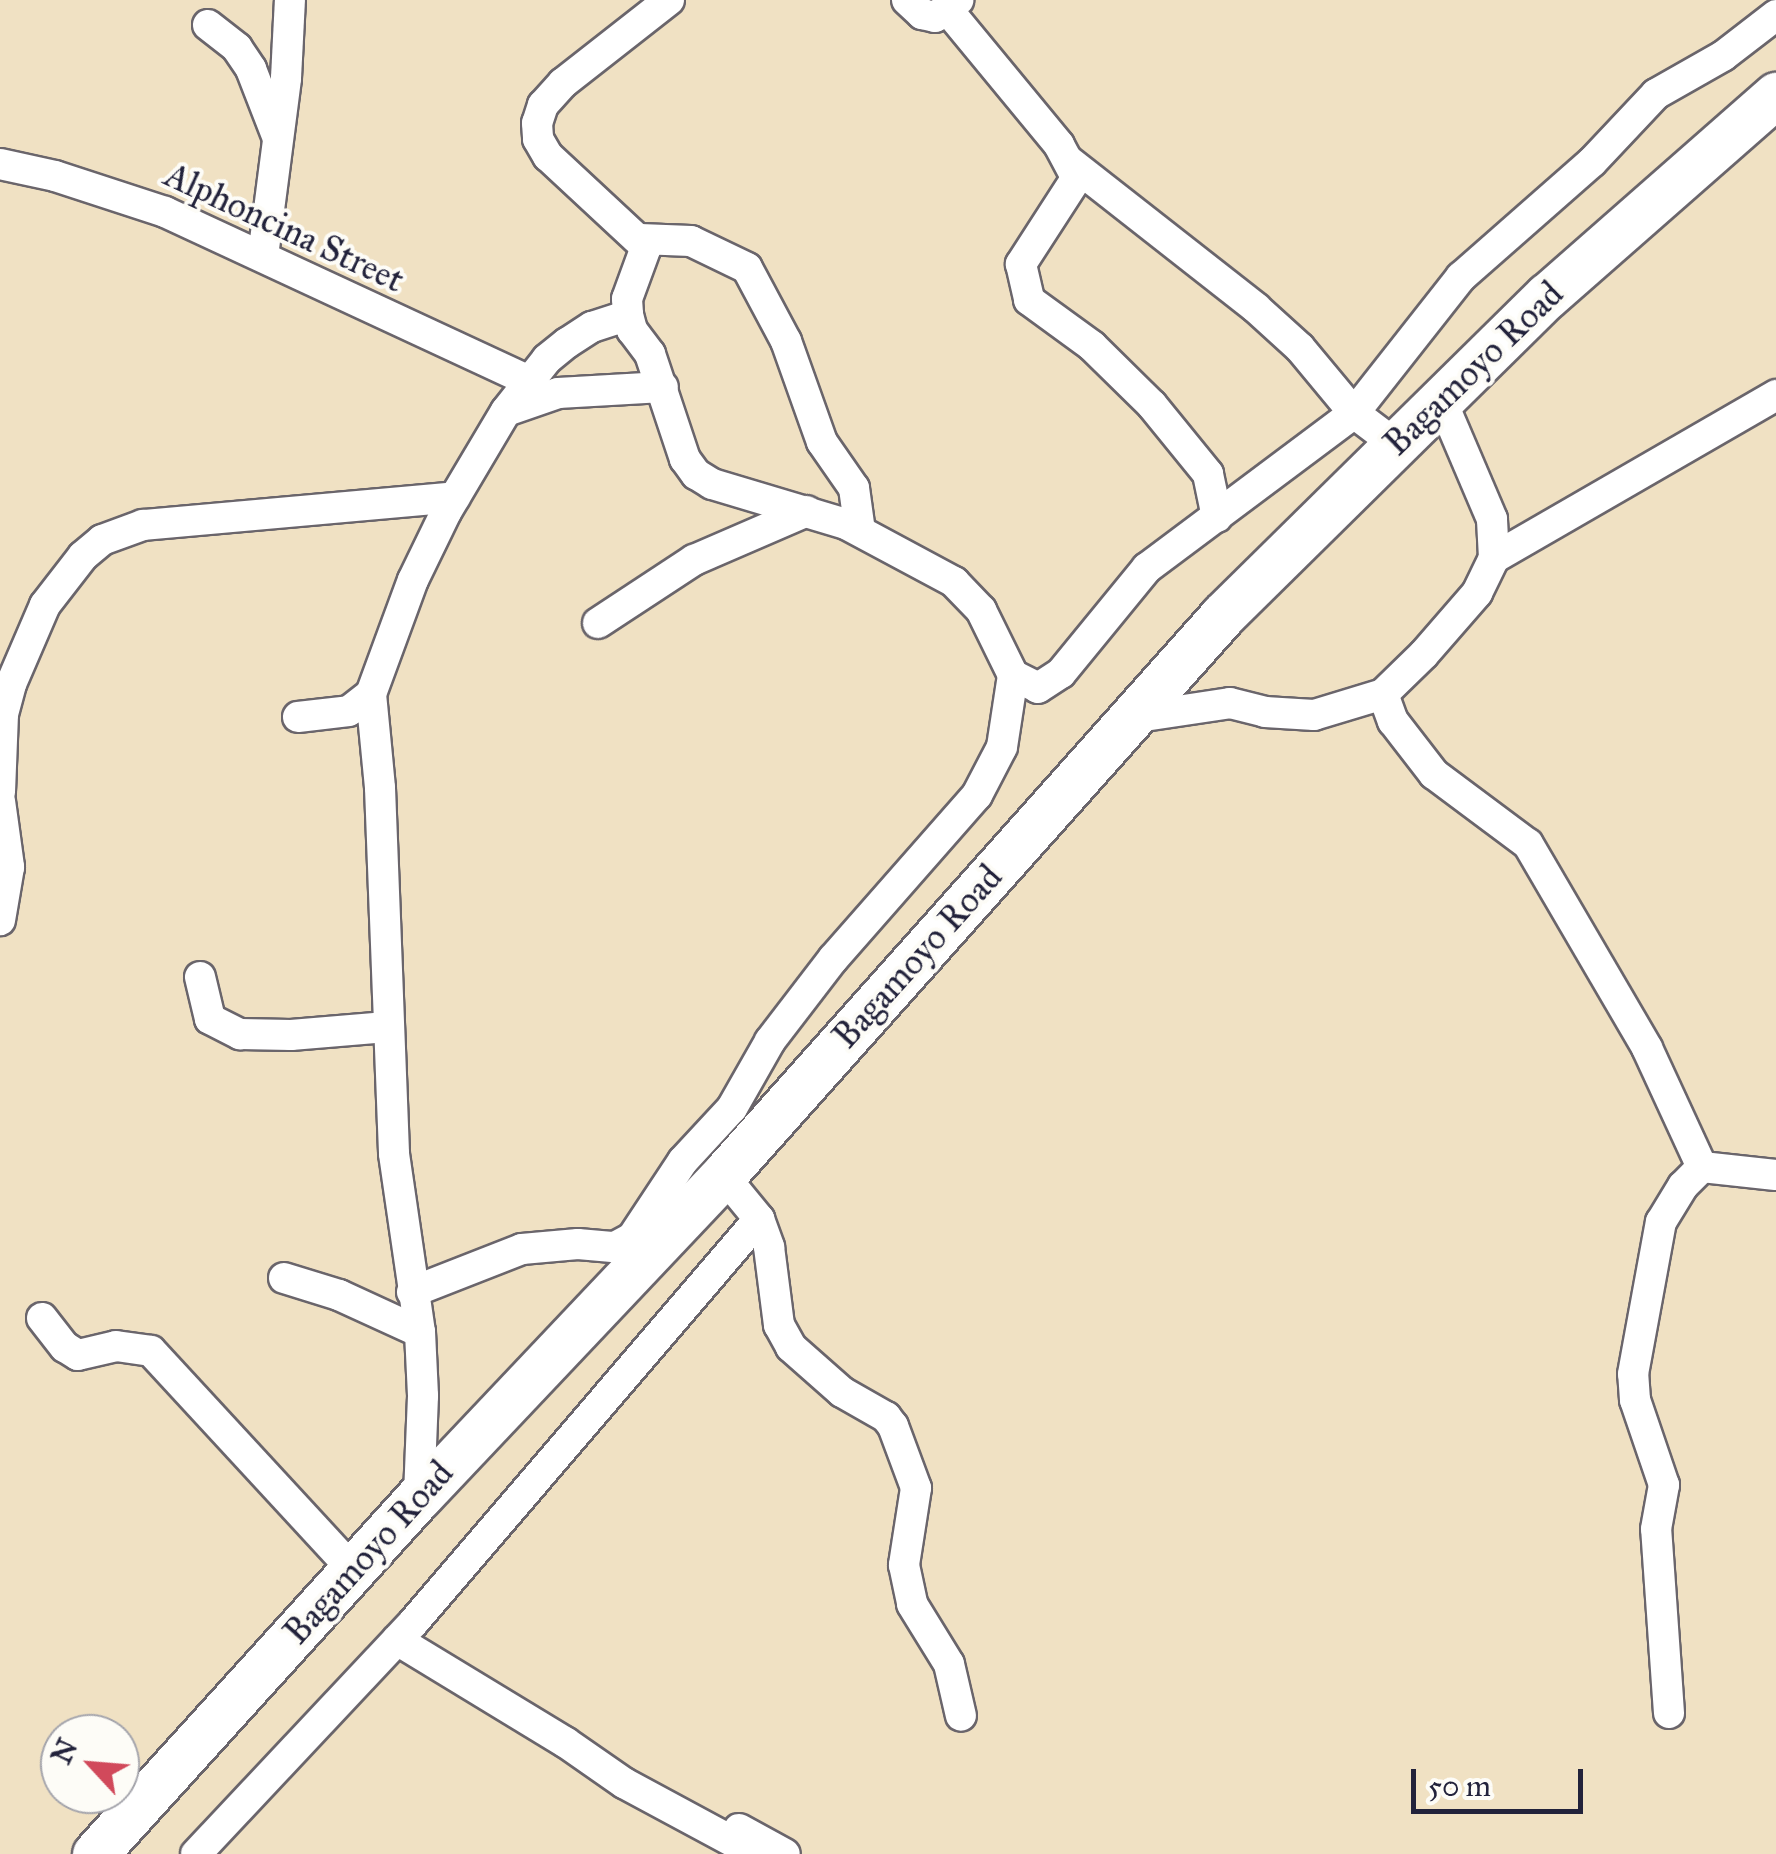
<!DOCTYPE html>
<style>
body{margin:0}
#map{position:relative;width:1776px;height:1854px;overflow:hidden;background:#f0e1c3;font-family:"IM FELL Great Primer",serif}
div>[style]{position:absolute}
.roads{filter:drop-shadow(2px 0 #6a656b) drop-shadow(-2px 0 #6a656b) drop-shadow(0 2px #6a656b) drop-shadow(0 -2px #6a656b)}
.minor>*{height:30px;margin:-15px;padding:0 15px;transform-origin:15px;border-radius:15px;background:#fff}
.highway>*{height:45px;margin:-22.5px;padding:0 22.5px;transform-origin:22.5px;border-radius:22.5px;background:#fff}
span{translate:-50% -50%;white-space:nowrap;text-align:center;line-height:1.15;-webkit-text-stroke:8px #fdfcf7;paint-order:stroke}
.street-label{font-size:35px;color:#22223b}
.north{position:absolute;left:40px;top:1714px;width:100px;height:100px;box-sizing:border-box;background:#fdfcf7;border:2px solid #a5a5ac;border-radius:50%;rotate:296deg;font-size:28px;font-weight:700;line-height:40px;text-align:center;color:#22223b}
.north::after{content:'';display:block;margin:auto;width:35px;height:45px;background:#d1495b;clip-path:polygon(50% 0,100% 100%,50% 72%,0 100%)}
.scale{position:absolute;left:1411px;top:1769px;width:172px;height:45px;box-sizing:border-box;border:5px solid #22223b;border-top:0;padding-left:12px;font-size:30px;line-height:35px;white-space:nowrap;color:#22223b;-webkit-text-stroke:8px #fdfcf7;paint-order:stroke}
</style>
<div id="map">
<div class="roads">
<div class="minor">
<i style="left:669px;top:0;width:135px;rotate:141.9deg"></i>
<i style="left:563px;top:83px;width:30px;rotate:132deg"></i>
<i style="left:543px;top:105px;width:19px;rotate:108deg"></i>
<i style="left:537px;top:123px;width:16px;rotate:86deg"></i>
<i style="left:538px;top:139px;width:20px;rotate:60deg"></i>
<i style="left:548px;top:156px;width:134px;rotate:42.9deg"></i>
<i style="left:646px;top:247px;width:55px;rotate:110.1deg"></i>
<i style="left:627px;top:299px;width:16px;rotate:86deg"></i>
<i style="left:628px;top:315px;width:16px;rotate:75deg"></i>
<i style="left:632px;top:330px;width:30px;rotate:53deg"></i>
<i style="left:650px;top:354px;width:111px;rotate:71.6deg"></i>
<i style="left:685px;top:459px;width:19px;rotate:54deg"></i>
<i style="left:696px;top:474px;width:19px;rotate:32deg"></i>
<i style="left:712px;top:484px;width:140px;rotate:16.6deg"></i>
<i style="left:846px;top:524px;width:123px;rotate:28.2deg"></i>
<i style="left:954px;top:582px;width:39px;rotate:46deg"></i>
<i style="left:981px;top:610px;width:72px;rotate:63.8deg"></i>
<i style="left:1013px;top:675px;width:28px;rotate:27deg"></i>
<i style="left:1038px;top:688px;width:27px;rotate:-33deg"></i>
<i style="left:1061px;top:673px;width:136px;rotate:-50.7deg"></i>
<i style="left:1147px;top:568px;width:259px;rotate:-36.8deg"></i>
<i style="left:1354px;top:413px;width:173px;rotate:-51.8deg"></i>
<i style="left:1461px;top:277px;width:174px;rotate:-41.3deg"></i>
<i style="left:1592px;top:162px;width:93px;rotate:-46.7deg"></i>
<i style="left:1656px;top:94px;width:77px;rotate:-29.6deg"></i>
<i style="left:1723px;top:56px;width:67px;rotate:-37.7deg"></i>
<i style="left:907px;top:0;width:21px;rotate:43deg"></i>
<i style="left:922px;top:14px;width:13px;rotate:13deg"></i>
<i style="left:935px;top:17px;width:29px;rotate:-36deg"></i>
<i style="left:947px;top:9px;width:176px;rotate:50.5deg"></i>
<i style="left:1059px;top:145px;width:32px;rotate:62deg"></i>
<i style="left:1074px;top:173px;width:9px;rotate:90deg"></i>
<i style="left:1074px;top:182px;width:98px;rotate:122.9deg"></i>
<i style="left:1021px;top:264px;width:37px;rotate:77deg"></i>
<i style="left:1029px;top:300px;width:78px;rotate:36.1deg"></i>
<i style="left:1092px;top:346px;width:84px;rotate:44.5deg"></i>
<i style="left:1152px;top:405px;width:89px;rotate:50.9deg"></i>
<i style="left:1208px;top:474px;width:44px;rotate:78.2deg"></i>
<i style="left:208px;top:25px;width:37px;rotate:38deg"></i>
<i style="left:237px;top:48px;width:25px;rotate:56deg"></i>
<i style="left:251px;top:69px;width:72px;rotate:68.8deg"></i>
<i style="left:1070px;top:162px;width:236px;rotate:38.1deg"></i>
<i style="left:1256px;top:308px;width:59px;rotate:42.3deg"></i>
<i style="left:1300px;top:348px;width:85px;rotate:50.3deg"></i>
<i style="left:1354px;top:413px;width:51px;rotate:37.1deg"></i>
<i style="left:0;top:164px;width:56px;rotate:12.3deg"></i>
<i style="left:55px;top:176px;width:116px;rotate:18.1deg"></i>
<i style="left:165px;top:212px;width:401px;rotate:24.9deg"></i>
<i style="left:640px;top:239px;width:51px;rotate:2.2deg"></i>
<i style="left:691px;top:241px;width:62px;rotate:25.7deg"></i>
<i style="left:747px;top:268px;width:83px;rotate:61.9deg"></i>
<i style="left:786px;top:341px;width:107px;rotate:70.4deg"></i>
<i style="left:822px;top:442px;width:56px;rotate:55.2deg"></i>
<i style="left:854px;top:488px;width:43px;rotate:82.1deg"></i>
<i style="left:263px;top:256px;width:179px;rotate:-82.6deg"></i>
<i style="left:286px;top:78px;width:78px;rotate:-87.1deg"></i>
<i style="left:509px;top:410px;width:52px;rotate:-19.1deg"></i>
<i style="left:558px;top:393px;width:105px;rotate:-3.3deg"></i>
<i style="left:1494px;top:558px;width:326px;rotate:-30deg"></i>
<i style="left:598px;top:623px;width:115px;rotate:-33.3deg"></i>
<i style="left:694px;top:560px;width:123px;rotate:-23.4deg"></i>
<i style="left:371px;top:694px;width:94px;rotate:84.5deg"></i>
<i style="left:380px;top:788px;width:366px;rotate:87.8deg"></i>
<i style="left:394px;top:1154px;width:180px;rotate:81.7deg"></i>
<i style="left:420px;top:1332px;width:64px;rotate:87.3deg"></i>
<i style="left:423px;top:1396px;width:101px;rotate:92.3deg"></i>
<i style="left:1383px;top:694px;width:29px;rotate:70deg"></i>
<i style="left:1393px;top:721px;width:67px;rotate:52.3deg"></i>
<i style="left:1434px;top:774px;width:117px;rotate:36.7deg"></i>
<i style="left:1528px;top:844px;width:236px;rotate:59.7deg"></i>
<i style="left:1647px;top:1048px;width:131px;rotate:65.2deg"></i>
<i style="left:1702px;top:1167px;width:74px;rotate:6.2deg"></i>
<i style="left:298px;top:717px;width:51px;rotate:-6.7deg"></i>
<i style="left:349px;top:711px;width:28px;rotate:-38deg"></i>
<i style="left:371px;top:694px;width:121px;rotate:-69.8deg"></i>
<i style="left:413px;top:580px;width:76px;rotate:-64.1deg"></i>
<i style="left:446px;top:512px;width:117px;rotate:-59.3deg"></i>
<i style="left:506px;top:411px;width:66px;rotate:-51.7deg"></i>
<i style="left:547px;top:359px;width:26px;rotate:-39deg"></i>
<i style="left:567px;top:343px;width:30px;rotate:-33deg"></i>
<i style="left:592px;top:327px;width:38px;rotate:-18deg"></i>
<i style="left:1131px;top:718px;width:100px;rotate:-8.6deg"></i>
<i style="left:1230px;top:703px;width:36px;rotate:14deg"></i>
<i style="left:1265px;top:712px;width:49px;rotate:3.5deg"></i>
<i style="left:1314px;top:715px;width:72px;rotate:-16.9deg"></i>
<i style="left:1383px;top:694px;width:57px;rotate:-44.3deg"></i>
<i style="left:1424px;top:654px;width:81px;rotate:-49deg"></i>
<i style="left:1477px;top:593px;width:39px;rotate:-64deg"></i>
<i style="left:1494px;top:558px;width:39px;rotate:-93deg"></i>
<i style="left:1492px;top:519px;width:133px;rotate:-113.1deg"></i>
<i style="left:0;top:792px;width:78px;rotate:-87.8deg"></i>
<i style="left:3px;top:714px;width:31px;rotate:-75deg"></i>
<i style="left:11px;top:684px;width:86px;rotate:-66.7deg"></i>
<i style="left:45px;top:605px;width:62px;rotate:-52.2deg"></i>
<i style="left:83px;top:556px;width:25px;rotate:-40deg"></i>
<i style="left:102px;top:540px;width:44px;rotate:-20.1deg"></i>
<i style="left:143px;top:525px;width:313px;rotate:-5.1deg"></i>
<i style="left:0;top:801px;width:67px;rotate:82.2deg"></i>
<i style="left:9px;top:867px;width:54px;rotate:99.6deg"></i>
<i style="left:200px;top:977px;width:43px;rotate:76.6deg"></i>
<i style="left:210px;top:1019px;width:34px;rotate:27deg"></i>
<i style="left:240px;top:1034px;width:51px;rotate:1.1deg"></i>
<i style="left:291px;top:1035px;width:96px;rotate:-4.8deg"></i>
<i style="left:723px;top:1175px;width:57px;rotate:50.7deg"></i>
<i style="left:759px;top:1219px;width:30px;rotate:70deg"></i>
<i style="left:769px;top:1247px;width:79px;rotate:82.7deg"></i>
<i style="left:779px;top:1325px;width:25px;rotate:61deg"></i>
<i style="left:791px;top:1347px;width:68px;rotate:41.4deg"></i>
<i style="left:842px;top:1392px;width:51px;rotate:29.6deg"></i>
<i style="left:886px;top:1417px;width:11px;rotate:52deg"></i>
<i style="left:893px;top:1426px;width:66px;rotate:69.6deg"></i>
<i style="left:916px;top:1488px;width:78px;rotate:98.9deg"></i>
<i style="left:904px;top:1565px;width:40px;rotate:78deg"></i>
<i style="left:912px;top:1604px;width:70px;rotate:58.3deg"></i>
<i style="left:949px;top:1664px;width:53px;rotate:77deg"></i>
<i style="left:284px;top:1278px;width:58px;rotate:17.2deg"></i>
<i style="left:339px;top:1295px;width:89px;rotate:24.6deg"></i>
<i style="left:412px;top:1292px;width:118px;rotate:-21.4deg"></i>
<i style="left:522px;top:1249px;width:56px;rotate:-5.1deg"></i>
<i style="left:578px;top:1244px;width:37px;rotate:5deg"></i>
<i style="left:615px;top:1247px;width:19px;rotate:-28deg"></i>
<i style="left:632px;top:1238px;width:92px;rotate:-56.5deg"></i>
<i style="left:683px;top:1161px;width:72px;rotate:-47.2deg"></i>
<i style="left:732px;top:1108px;width:77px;rotate:-60.4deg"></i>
<i style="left:770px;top:1041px;width:103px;rotate:-52.5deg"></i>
<i style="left:833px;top:959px;width:218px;rotate:-48.7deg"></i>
<i style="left:977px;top:795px;width:54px;rotate:-62.5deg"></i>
<i style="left:1002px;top:747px;width:73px;rotate:-81.3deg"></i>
<i style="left:42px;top:1318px;width:37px;rotate:52deg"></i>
<i style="left:65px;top:1347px;width:15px;rotate:32deg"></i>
<i style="left:78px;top:1355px;width:39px;rotate:-13deg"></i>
<i style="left:116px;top:1346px;width:35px;rotate:8deg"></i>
<i style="left:151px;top:1351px;width:298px;rotate:47.3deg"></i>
<i style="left:397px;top:1640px;width:197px;rotate:31.3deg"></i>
<i style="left:565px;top:1742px;width:72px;rotate:34.8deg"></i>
<i style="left:624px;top:1783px;width:150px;rotate:28.3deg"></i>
<i style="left:1669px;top:1713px;width:184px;rotate:-94deg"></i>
<i style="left:1656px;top:1529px;width:45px;rotate:-79.7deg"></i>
<i style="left:1664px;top:1485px;width:90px;rotate:-108.8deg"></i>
<i style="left:1635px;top:1400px;width:26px;rotate:-94deg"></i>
<i style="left:1633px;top:1374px;width:155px;rotate:-79.6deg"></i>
<i style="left:1661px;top:1222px;width:42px;rotate:-58.6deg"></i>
<i style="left:1683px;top:1186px;width:27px;rotate:-45deg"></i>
<i style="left:739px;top:1829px;width:52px;rotate:28.5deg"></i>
<i style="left:196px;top:1854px;width:317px;rotate:-46.8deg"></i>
<i style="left:413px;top:1623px;width:532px;rotate:-49.42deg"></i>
</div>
<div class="highway">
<i style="left:95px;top:1854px;width:482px;rotate:-47.8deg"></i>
<i style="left:419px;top:1497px;width:448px;rotate:-46.6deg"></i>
<i style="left:727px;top:1171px;width:745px;rotate:-48.26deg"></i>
<i style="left:1223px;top:615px;width:455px;rotate:-44.6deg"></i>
<i style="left:1547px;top:296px;width:305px;rotate:-41.3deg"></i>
</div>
</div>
<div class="street-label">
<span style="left:284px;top:228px;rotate:25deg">Alphoncina Street</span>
<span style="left:1474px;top:369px;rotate:-44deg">Bagamoyo Road</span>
<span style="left:918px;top:957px;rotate:-48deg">Bagamoyo Road</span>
<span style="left:369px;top:1553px;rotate:-48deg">Bagamoyo Road</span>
</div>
<div class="north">N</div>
<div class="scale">50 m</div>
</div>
